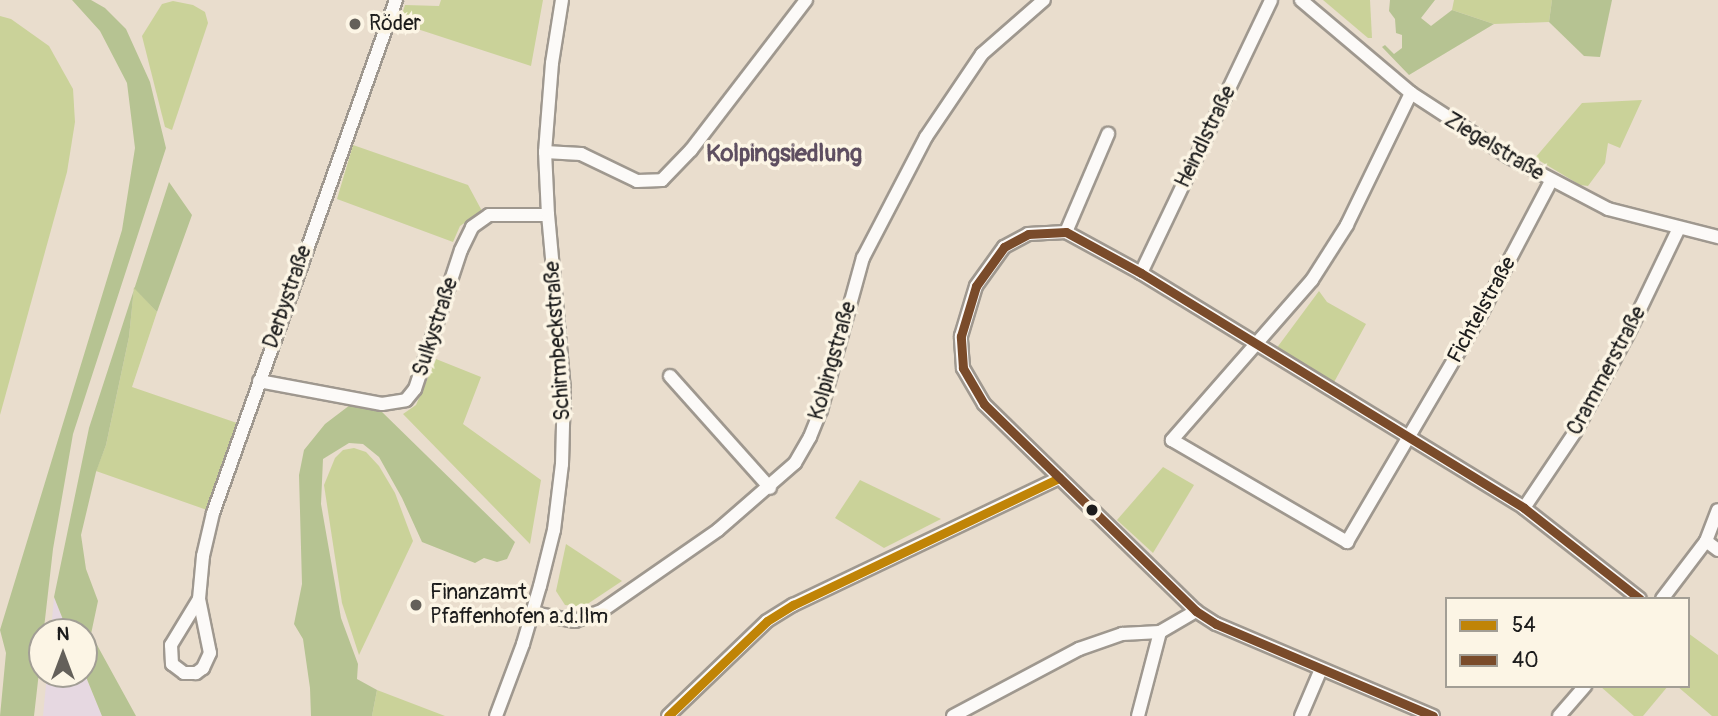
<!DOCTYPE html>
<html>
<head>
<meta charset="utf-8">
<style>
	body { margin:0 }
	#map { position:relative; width:1718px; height:716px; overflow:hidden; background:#e9ddcd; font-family:Pangolin,sans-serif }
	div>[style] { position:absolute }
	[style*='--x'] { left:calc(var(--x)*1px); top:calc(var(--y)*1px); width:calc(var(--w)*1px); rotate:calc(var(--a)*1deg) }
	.built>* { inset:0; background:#e6d8e1 }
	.green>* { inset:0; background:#cad299 }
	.forest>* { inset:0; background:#b6c392 }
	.roads { filter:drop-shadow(2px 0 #9f988f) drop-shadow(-2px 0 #9f988f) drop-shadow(0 2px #9f988f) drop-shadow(0 -2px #9f988f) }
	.street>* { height:12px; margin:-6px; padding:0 6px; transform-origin:6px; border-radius:6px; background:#fcfaf8 }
	.bus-1>* { height:9px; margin:-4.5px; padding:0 4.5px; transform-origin:4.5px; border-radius:4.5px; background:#c08407 }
	.bus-2>* { height:9px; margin:-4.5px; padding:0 4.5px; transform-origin:4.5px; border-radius:4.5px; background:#7a4b2a }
	.dots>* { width:19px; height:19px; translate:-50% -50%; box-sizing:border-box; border:4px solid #fcf5e5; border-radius:50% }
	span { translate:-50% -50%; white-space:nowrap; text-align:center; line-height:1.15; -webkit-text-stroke:7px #fcf5e5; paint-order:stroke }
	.poi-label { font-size:21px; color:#1c1c1c }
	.left { translate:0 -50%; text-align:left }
	.street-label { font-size:21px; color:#1c1c1c }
	.quarter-label { font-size:24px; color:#5e4f61; font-weight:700 }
	.legend { position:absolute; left:1445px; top:597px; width:245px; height:91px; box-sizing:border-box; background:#fcf5e5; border:2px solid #a29e95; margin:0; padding:9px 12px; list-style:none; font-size:21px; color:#1c1c1c }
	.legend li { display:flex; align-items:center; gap:14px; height:35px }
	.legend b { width:35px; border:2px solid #a29e95 }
	.north { position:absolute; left:28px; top:618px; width:70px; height:70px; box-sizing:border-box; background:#fcf5e5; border:2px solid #a29e95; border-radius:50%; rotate:0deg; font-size:19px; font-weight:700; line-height:28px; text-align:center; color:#1c1c1c }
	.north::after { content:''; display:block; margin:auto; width:24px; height:32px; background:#64605a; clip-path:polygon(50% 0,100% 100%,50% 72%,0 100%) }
</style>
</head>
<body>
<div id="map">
	<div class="built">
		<div style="clip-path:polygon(54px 597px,68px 632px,51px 632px)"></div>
		<div style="clip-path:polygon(84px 672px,102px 716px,43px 716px,47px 674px)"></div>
	</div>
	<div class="green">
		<div style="clip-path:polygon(441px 0,543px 0,531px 66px,399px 23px,405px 5px,439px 6px)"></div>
		<div style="clip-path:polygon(1323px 0,1370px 0,1372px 38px,1368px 38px)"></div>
		<div style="clip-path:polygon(1454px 0,1552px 0,1549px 22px,1494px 24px,1452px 10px)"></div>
		<div style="clip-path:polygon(173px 1px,193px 5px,205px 12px,208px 23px,172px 130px,165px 127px,142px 36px,162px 4px)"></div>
		<div style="clip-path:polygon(0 16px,11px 19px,49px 46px,73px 89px,75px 122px,67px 172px,0 415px)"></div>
		<div style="clip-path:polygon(1642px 100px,1620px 148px,1608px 143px,1605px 163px,1588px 186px,1580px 185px,1535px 158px,1582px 103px)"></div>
		<div style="clip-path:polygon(353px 145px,468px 185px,482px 211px,460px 226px,453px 242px,337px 199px)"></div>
		<div style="clip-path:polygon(134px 287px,157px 312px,132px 387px,237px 423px,207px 510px,96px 471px,106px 445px,129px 337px)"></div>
		<div style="clip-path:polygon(1319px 291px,1327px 302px,1366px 324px,1333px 384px,1276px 349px)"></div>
		<div style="clip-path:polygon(436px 359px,481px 377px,463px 424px,541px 480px,530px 544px,403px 414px,416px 405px)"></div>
		<div style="clip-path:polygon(354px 448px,366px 452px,379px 466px,395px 493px,413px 541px,359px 655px,342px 603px,324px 485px,335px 458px,343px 450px)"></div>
		<div style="clip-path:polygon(1163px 467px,1194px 485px,1153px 553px,1117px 520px)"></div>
		<div style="clip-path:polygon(860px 480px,941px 519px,884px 548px,835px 518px)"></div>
		<div style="clip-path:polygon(566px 544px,622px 581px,583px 607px,565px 605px,556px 591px)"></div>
		<div style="clip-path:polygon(1688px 633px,1718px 655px,1718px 716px,1712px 716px,1677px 686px,1688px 686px)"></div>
		<div style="clip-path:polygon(1600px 686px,1668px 686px,1643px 716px,1634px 716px)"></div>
		<div style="clip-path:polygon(377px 690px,445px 716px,372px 716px)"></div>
	</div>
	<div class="forest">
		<div style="clip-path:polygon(72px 0,91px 0,105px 8px,126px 29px,150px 82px,166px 148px,73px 434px,53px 549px,34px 716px,0 716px,6px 653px,0 630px,122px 230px,135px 148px,127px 83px,100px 31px)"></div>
		<div style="clip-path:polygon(1390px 0,1435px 0,1421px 18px,1431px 26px,1452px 10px,1494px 24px,1409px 75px,1382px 47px,1385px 45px,1394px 54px,1402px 48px,1402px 35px,1396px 33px,1395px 19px,1389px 11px)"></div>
		<div style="clip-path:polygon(1552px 0,1612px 0,1600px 57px,1584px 56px,1549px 22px)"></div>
		<div style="clip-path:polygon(169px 182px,192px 215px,157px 312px,134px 288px,129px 337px,106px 445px,96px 472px,81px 535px,86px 569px,98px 601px,91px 634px,136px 716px,102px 716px,84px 672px,84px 632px,68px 632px,54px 597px,89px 428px)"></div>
		<div style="clip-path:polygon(350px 405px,381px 411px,515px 542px,507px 559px,497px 562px,484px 558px,475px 563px,422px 542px,402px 498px,379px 457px,363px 444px,349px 443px,323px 459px,321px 504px,341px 618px,358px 664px,357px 679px,377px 690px,372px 716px,311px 716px,310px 688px,303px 639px,294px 624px,302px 584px,299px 475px,304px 450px,325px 424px)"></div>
	</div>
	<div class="roads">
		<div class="street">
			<div style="--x:1301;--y:0;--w:144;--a:40.2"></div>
			<div style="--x:1411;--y:93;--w:117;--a:33.1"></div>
			<div style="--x:1509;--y:157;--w:112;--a:27.7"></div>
			<div style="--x:1608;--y:209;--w:114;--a:14.3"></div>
			<div style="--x:1411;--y:93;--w:147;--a:115.9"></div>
			<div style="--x:1347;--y:225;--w:65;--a:122.5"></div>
			<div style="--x:1312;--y:280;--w:213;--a:131.2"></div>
			<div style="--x:1172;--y:440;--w:203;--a:30.2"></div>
			<div style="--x:1347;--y:542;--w:267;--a:-59.6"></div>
			<div style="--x:1482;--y:312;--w:148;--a:-62.2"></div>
			<div style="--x:545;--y:152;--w:36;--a:3"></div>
			<div style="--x:581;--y:154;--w:62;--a:25.7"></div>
			<div style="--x:637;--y:181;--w:25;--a:-2"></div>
			<div style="--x:662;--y:180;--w:42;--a:-46"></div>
			<div style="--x:691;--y:150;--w:189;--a:-52.5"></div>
			<div style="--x:1066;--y:232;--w:107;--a:-66.8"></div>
			<div style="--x:1141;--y:273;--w:302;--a:-64.5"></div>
			<div style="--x:670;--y:376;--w:150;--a:48.2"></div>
			<div style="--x:259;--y:381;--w:125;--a:10.6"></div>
			<div style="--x:382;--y:404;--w:24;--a:-9"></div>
			<div style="--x:406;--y:400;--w:14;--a:-51"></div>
			<div style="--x:415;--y:389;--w:146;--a:-71.7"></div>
			<div style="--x:461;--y:250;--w:25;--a:-64"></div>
			<div style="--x:472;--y:227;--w:21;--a:-35"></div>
			<div style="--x:489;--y:215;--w:59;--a:0"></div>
			<div style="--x:1524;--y:508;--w:92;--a:-56.1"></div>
			<div style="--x:1575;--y:432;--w:114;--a:-61.6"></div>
			<div style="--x:1629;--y:332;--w:115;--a:-64.3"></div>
			<div style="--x:1706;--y:541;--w:15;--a:37"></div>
			<div style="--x:199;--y:599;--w:55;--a:78.5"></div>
			<div style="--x:210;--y:653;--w:17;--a:115"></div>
			<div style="--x:203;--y:668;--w:9;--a:144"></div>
			<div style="--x:196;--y:673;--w:12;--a:180"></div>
			<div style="--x:184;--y:673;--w:15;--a:-143"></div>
			<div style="--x:172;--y:664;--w:19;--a:-93"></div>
			<div style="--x:171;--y:645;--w:54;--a:-58.7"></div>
			<div style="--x:199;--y:599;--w:43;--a:-84.7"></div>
			<div style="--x:203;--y:556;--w:44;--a:-76.9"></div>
			<div style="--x:213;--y:513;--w:545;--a:-70.37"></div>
			<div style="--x:1662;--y:599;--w:73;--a:-52.8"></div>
			<div style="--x:1706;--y:541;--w:33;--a:-69"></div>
			<div style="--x:533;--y:613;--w:43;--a:10.8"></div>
			<div style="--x:575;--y:621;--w:30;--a:-21"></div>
			<div style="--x:603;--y:610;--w:140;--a:-34.8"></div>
			<div style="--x:718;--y:530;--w:102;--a:-41"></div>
			<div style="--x:795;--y:463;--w:30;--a:-60"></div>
			<div style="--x:810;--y:437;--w:29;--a:-68"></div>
			<div style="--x:821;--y:410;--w:158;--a:-74.6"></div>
			<div style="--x:863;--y:258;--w:136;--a:-62.5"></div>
			<div style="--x:926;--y:137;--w:100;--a:-56"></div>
			<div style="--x:982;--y:54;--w:82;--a:-41.1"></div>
			<div style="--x:496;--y:716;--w:77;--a:-69.4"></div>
			<div style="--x:523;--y:644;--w:60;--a:-73.7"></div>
			<div style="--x:540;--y:586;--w:58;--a:-76"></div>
			<div style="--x:554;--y:530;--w:66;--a:-83.1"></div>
			<div style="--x:562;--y:464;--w:74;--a:-88.5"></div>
			<div style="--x:564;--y:390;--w:176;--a:-95.2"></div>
			<div style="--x:548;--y:215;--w:63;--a:-92.7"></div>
			<div style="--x:545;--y:152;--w:89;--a:-85.5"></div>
			<div style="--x:552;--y:63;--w:64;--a:-81"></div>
			<div style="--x:668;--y:716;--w:137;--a:-43.8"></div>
			<div style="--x:767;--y:621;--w:31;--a:-32"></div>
			<div style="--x:793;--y:605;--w:295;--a:-25.5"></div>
			<div style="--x:953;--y:716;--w:143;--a:-28"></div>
			<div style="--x:1079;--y:649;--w:46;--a:-19.2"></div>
			<div style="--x:1122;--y:634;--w:38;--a:-3"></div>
			<div style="--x:1160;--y:632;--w:42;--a:-30.3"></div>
			<div style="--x:1138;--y:716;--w:87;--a:-75.3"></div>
			<div style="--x:1301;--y:716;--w:51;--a:-66.9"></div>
			<div style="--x:1433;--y:716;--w:236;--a:-157"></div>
			<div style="--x:1216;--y:624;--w:24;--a:-147"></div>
			<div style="--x:1196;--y:611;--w:296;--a:-135.7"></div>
			<div style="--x:984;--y:404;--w:42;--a:-120.3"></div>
			<div style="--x:963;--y:368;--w:32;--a:-94"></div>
			<div style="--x:961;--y:336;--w:52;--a:-73.3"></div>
			<div style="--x:976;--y:286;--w:48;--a:-54.3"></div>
			<div style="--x:1004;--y:247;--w:27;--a:-28"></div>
			<div style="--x:1028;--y:234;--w:38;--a:-3"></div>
			<div style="--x:1066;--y:232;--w:85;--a:28.7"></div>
			<div style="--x:1141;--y:273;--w:449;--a:31.5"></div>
			<div style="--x:1524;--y:508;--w:147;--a:38.1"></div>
			<div style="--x:1559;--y:716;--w:40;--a:-49"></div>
		</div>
	</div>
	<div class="bus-1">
		<div style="--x:668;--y:716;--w:137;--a:-43.8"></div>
		<div style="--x:767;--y:621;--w:31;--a:-32"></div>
		<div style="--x:793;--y:605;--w:295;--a:-25.5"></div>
	</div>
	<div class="bus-2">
		<div style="--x:1433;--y:716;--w:236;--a:-157"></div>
		<div style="--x:1216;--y:624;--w:24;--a:-147"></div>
		<div style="--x:1196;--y:611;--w:296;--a:-135.7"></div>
		<div style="--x:984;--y:404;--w:42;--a:-120.3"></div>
		<div style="--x:963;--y:368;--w:32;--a:-94"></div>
		<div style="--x:961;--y:336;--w:52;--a:-73.3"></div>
		<div style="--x:976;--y:286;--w:48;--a:-54.3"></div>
		<div style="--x:1004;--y:247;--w:27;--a:-28"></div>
		<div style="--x:1028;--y:234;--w:38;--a:-3"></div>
		<div style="--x:1066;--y:232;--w:85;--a:28.7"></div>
		<div style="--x:1141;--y:273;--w:449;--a:31.5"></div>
		<div style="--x:1524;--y:508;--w:147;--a:38.1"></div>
	</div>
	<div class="dots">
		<div style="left:355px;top:24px;background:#64605a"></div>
		<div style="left:1092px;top:510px;background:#1c1c1c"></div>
		<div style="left:416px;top:605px;background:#64605a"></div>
	</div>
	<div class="poi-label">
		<span class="left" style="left:369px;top:24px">Röder</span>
		<span class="left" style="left:430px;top:605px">Finanzamt<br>Pfaffenhofen a.d.Ilm</span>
	</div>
	<div class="street-label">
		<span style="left:1206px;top:137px;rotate:-64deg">Heindlstraße</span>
		<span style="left:1494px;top:147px;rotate:31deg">Ziegelstraße</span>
		<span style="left:288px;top:297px;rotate:-71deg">Derbystraße</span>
		<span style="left:1482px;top:310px;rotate:-61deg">Fichtelstraße</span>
		<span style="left:436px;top:327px;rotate:-72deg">Sulkystraße</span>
		<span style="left:558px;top:341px;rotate:-94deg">Schirmbeckstraße</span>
		<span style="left:833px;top:361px;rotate:-74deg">Kolpingstraße</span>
		<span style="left:1607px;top:371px;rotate:-62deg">Crammerstraße</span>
	</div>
	<div class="quarter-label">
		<span style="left:784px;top:154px">Kolpingsiedlung</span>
	</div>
	<ul class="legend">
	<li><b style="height:9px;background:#c08407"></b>54</li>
	<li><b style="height:9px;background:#7a4b2a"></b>40</li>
	</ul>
	<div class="north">N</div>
</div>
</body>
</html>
